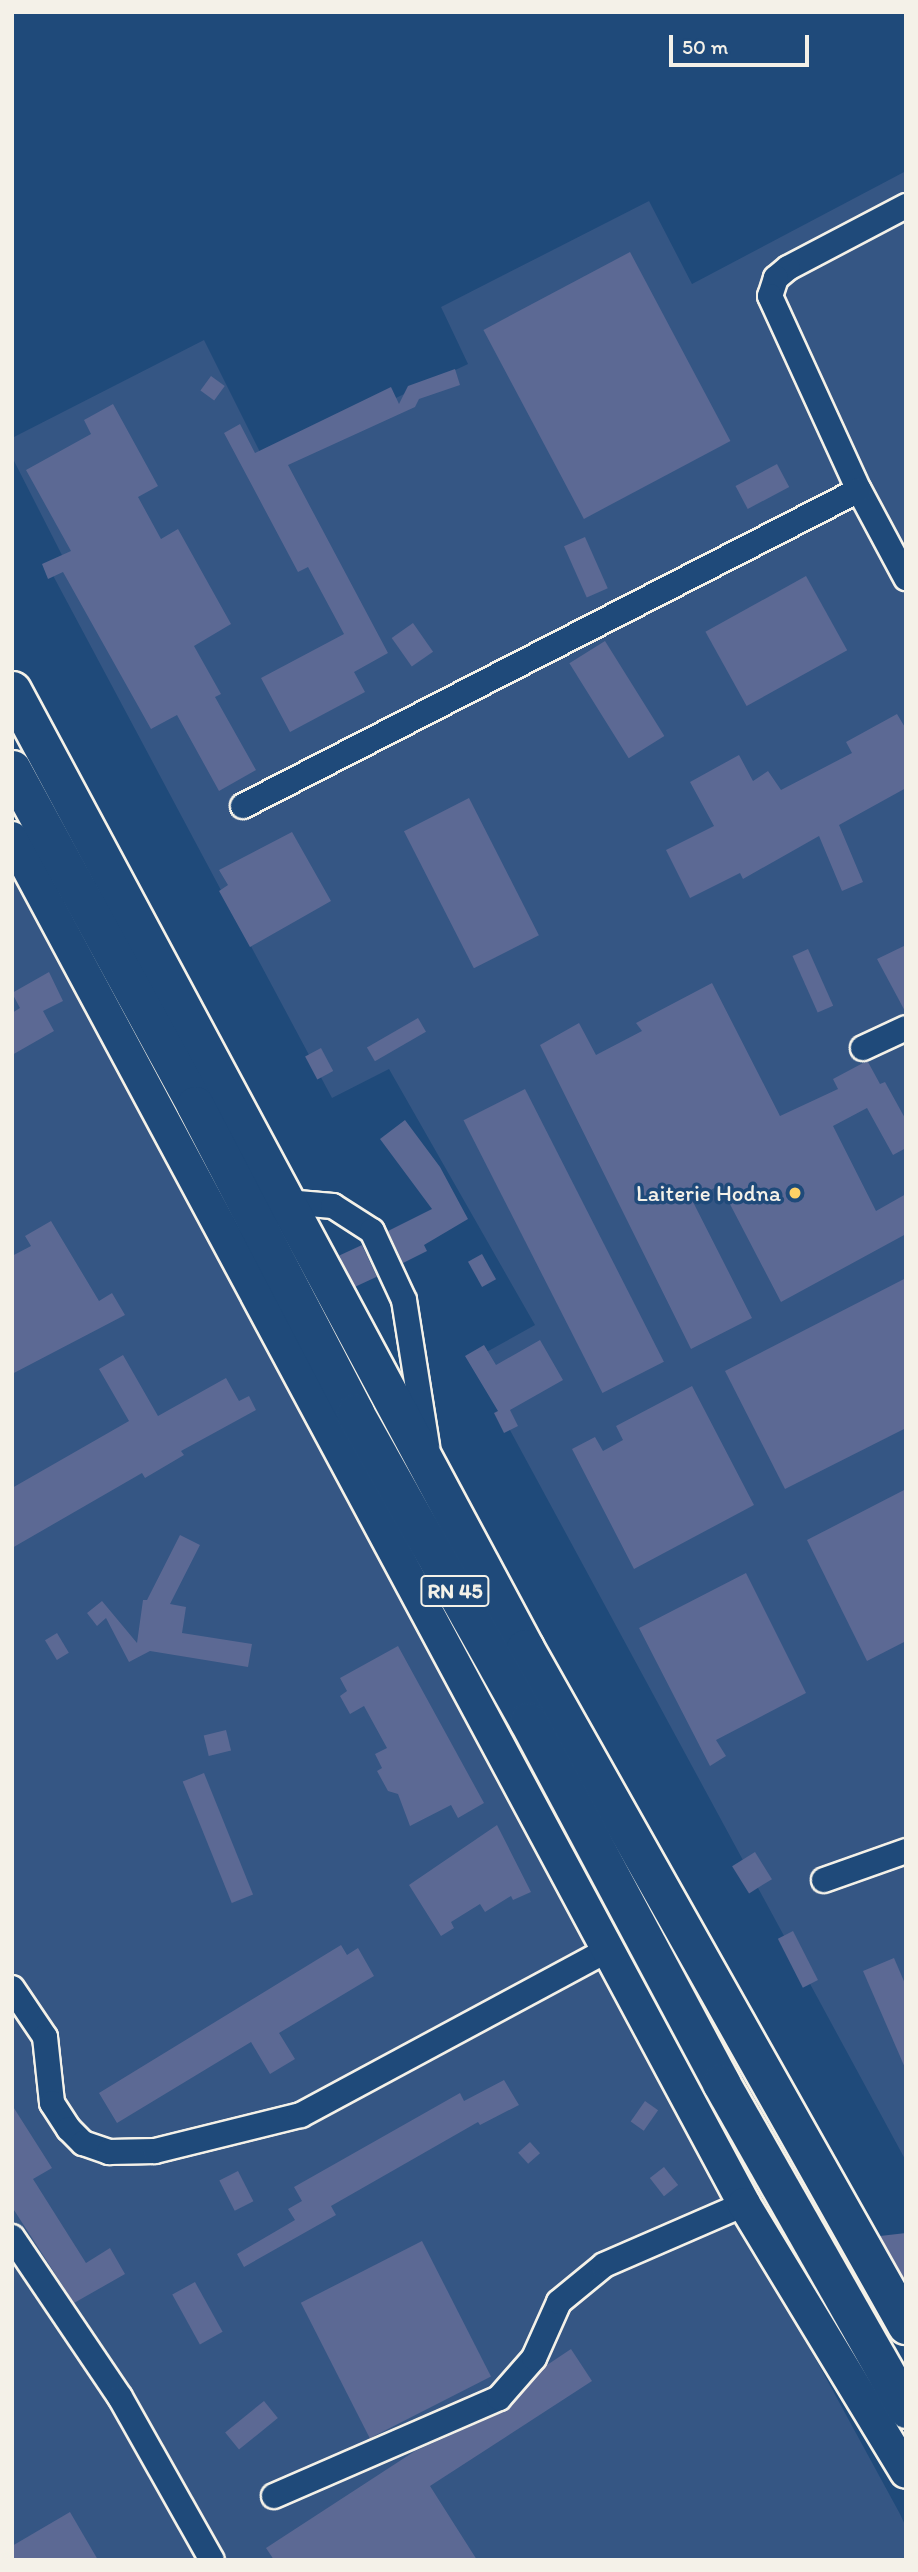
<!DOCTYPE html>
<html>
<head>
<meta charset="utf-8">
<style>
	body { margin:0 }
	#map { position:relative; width:918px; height:2572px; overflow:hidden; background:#1f4a7a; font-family:Itim,sans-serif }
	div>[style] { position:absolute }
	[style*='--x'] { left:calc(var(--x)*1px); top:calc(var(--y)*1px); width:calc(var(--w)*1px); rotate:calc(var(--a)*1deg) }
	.built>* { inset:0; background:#355684 }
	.building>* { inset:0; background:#5c6994; transform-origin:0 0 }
	.roads { filter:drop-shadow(2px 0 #f4f1e8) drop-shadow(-2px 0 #f4f1e8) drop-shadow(0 2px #f4f1e8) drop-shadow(0 -2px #f4f1e8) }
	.minor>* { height:24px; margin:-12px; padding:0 12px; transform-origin:12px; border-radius:12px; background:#1f4a7a }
	.major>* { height:32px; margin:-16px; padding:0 16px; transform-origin:16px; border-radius:16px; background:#1f4a7a }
	.highway>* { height:37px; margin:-18.5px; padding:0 18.5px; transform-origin:18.5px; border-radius:18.5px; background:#1f4a7a }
	.dots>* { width:19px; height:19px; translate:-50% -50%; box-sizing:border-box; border:4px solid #1f4a7a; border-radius:50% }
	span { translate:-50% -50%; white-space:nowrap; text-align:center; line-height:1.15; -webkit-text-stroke:7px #1f4a7a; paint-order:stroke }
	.shield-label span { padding:2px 5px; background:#1f4a7a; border:2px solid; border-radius:5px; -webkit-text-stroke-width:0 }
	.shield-label { font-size:21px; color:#f4f1e8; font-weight:700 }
	.poi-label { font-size:23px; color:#f4f1e8 }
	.right { translate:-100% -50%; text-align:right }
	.frame { position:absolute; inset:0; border:14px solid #f4f1e8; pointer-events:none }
	.scale { position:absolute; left:669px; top:35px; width:140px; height:32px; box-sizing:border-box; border:4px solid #f4f1e8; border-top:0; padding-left:9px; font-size:21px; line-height:24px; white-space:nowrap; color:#f4f1e8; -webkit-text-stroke:5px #1f4a7a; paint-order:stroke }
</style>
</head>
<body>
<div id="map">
	<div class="built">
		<div style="clip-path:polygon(906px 171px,906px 2161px,472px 1360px,535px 1325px,389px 1069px,332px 1098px,49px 568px,65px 561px,12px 457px,12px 438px,204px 340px,264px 460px,468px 364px,441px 307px,649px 201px,692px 284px)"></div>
		<div style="clip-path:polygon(12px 858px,525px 1825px,900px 2514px,906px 2527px,906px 2560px,12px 2560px)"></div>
	</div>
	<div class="building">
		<div style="left:630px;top:252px;width:214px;height:166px;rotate:62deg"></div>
		<div style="clip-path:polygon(455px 369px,460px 385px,419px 399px,415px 407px,288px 465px,388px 653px,354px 672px,365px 692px,290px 732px,261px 678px,344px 634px,308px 567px,298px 572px,224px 433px,240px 424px,255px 453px,391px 387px,399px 404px,408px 386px)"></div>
		<div style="left:211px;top:376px;width:17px;height:18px;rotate:36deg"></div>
		<div style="clip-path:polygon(113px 404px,158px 486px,138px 497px,161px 539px,178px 529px,231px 624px,194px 646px,221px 694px,215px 697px,256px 770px,219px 791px,177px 715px,151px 729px,63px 572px,48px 579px,42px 564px,71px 551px,26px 470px,91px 434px,84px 420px)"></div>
		<div style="left:777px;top:464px;width:26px;height:47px;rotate:62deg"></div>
		<div style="left:585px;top:537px;width:56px;height:23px;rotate:66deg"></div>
		<div style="left:806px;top:576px;width:85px;height:115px;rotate:61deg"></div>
		<div style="left:413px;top:623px;width:35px;height:26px;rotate:55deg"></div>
		<div style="left:605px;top:641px;width:112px;height:42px;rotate:58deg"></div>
		<div style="clip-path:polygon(897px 714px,906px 729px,906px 788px,839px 825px,863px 882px,842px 891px,819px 836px,743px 879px,740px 873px,690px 898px,666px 850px,714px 826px,690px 782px,739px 755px,753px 781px,768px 771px,781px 790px,852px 753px,846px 742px)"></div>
		<div style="left:469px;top:798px;width:154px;height:73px;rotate:63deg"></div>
		<div style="clip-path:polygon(292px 832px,331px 901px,250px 947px,219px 891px,228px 885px,219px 870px)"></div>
		<div style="clip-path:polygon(906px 945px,906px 1013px,877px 959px)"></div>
		<div style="left:808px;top:949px;width:62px;height:17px;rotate:66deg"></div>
		<div style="clip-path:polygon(49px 972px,63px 1001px,43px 1011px,54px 1031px,12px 1055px,12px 1013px,20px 1008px,12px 993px)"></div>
		<div style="clip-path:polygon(712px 983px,780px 1116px,838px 1089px,833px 1079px,863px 1063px,868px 1062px,880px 1084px,885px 1082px,906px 1120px,906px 1148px,893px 1155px,867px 1108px,833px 1126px,876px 1211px,906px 1194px,906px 1234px,781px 1302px,720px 1185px,692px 1200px,752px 1318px,691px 1349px,540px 1045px,579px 1023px,596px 1055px,642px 1031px,636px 1023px)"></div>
		<div style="left:418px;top:1018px;width:16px;height:59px;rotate:60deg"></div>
		<div style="left:321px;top:1048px;width:26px;height:18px;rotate:62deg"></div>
		<div style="left:525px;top:1089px;width:306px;height:69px;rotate:63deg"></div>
		<div style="clip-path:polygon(405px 1120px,440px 1167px,468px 1219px,424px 1245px,427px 1251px,403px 1263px,388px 1231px,432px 1209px,380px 1139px)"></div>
		<div style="clip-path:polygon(51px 1221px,99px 1301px,112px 1293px,125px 1315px,12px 1374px,12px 1256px,31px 1246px,25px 1236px)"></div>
		<div style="left:362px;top:1245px;width:35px;height:25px;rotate:65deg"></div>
		<div style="left:482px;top:1254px;width:29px;height:16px;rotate:61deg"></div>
		<div style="clip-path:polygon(906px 1278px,906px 1428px,785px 1489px,725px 1371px)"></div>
		<div style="clip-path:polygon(540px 1340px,563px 1380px,510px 1410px,518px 1426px,504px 1433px,494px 1413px,498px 1411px,465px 1356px,484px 1345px,496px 1365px)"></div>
		<div style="clip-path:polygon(123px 1355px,158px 1416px,226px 1378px,239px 1401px,249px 1396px,256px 1410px,181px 1451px,184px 1455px,145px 1478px,142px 1473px,12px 1548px,12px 1488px,129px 1421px,99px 1369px)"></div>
		<div style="clip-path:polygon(692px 1386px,754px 1505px,634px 1569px,572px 1449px,595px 1437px,603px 1451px,623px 1440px,616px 1426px)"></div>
		<div style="clip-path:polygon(906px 1489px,906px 1641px,867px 1661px,807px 1540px)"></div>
		<div style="clip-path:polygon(180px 1535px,200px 1545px,170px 1604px,186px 1607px,182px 1633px,252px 1644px,248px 1667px,150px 1651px,129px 1662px,106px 1618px,97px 1626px,87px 1613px,102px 1601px,137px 1643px,143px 1600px,147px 1600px)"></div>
		<div style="clip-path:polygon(746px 1573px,806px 1693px,716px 1740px,726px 1756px,710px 1766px,639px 1628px)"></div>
		<div style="left:57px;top:1633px;width:23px;height:14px;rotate:59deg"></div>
		<div style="clip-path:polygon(398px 1646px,484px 1803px,458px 1818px,451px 1805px,410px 1826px,398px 1794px,388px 1791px,377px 1771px,382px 1768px,375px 1754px,387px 1748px,364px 1706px,350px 1714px,340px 1696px,347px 1691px,340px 1678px)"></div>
		<div style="left:226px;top:1730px;width:21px;height:23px;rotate:76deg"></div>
		<div style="left:204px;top:1773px;width:131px;height:23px;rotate:68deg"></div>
		<div style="clip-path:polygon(497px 1825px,531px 1892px,513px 1900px,511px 1896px,485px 1912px,480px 1904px,451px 1922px,454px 1928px,441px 1936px,409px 1885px)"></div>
		<div style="left:755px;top:1852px;width:32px;height:27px;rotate:58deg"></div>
		<div style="left:793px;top:1931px;width:55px;height:17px;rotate:63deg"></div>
		<div style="clip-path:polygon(341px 1945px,347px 1955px,358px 1948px,374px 1976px,279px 2033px,295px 2059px,270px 2074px,251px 2042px,117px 2123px,99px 2093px)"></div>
		<div style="clip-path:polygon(894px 1958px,906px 1986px,906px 2070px,863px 1971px)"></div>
		<div style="clip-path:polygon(504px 2080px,519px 2105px,480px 2125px,478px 2122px,331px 2206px,336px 2215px,244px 2267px,237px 2254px,295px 2220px,288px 2209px,302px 2201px,294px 2187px,460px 2093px,464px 2101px)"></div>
		<div style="left:645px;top:2101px;width:16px;height:25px;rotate:35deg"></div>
		<div style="clip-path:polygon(12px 2105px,52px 2168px,33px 2179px,86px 2263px,110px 2248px,125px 2274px,74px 2303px,12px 2207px)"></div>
		<div style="left:530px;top:2142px;width:15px;height:16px;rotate:48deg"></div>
		<div style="left:664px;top:2167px;width:23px;height:18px;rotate:52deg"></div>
		<div style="left:238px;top:2171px;width:34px;height:21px;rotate:63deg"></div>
		<div style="clip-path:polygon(906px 2233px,906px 2282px,880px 2236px)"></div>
		<div style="left:422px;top:2241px;width:152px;height:136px;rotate:63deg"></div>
		<div style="left:195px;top:2282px;width:57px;height:26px;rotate:61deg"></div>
		<div style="clip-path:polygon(571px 2349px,592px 2381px,430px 2486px,477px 2560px,274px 2560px,266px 2548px,415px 2451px,505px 2411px,547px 2365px)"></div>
		<div style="left:264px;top:2401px;width:22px;height:50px;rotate:51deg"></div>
		<div style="clip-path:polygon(70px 2512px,98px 2560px,12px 2560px,12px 2546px)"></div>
	</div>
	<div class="roads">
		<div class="minor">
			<div style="--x:906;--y:206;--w:133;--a:152.3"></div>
			<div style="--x:788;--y:268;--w:16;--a:140"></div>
			<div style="--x:776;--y:278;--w:19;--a:108"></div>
			<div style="--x:770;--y:296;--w:213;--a:65.4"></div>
			<div style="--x:859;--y:490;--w:100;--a:61.9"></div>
			<div style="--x:243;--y:806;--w:692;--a:-27.16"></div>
			<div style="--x:863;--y:1048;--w:47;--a:-24.9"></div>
			<div style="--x:278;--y:1206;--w:9;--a:-27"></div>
			<div style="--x:286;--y:1202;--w:47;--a:4.9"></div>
			<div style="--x:333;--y:1206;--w:46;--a:32.7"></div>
			<div style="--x:372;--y:1231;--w:76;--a:65.1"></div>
			<div style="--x:404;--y:1300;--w:148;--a:81"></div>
			<div style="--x:824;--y:1880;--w:87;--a:-19.5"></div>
			<div style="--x:12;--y:1988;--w:59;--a:56"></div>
			<div style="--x:45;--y:2037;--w:66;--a:83.9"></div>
			<div style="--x:52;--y:2103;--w:31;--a:57"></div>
			<div style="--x:69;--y:2129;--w:20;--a:45"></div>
			<div style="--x:83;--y:2143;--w:28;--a:19"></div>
			<div style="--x:109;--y:2152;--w:46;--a:-1.2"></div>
			<div style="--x:155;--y:2151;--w:150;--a:-13.9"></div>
			<div style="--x:301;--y:2115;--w:350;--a:-28.3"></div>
			<div style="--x:12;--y:2237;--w:193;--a:56"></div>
			<div style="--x:120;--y:2397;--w:187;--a:60.6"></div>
			<div style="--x:274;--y:2496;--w:245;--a:-23.5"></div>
			<div style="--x:499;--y:2398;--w:53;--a:-48.8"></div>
			<div style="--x:534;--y:2358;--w:61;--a:-65.9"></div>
			<div style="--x:559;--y:2302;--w:58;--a:-39.4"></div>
			<div style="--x:604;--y:2265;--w:153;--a:-23.5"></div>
		</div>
		<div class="major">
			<div style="--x:12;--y:838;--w:1550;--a:61.81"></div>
			<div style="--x:744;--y:2204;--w:313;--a:58.8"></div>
		</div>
		<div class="highway">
			<div style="--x:12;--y:690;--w:1087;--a:61.83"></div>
			<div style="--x:525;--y:1648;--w:777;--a:60.63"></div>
			<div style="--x:12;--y:769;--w:383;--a:61.4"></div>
			<div style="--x:195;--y:1105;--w:347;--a:62.5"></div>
			<div style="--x:355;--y:1413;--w:353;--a:60.7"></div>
			<div style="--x:528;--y:1721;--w:410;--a:61.9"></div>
			<div style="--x:721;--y:2083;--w:375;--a:60.4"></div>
		</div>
	</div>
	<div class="dots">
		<div style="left:795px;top:1193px;background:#ffd166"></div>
	</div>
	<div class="shield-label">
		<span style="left:455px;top:1591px">RN 45</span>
	</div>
	<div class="poi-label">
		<span class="right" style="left:781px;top:1193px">Laiterie Hodna</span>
	</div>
	<div class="frame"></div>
	<div class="scale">50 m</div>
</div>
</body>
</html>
